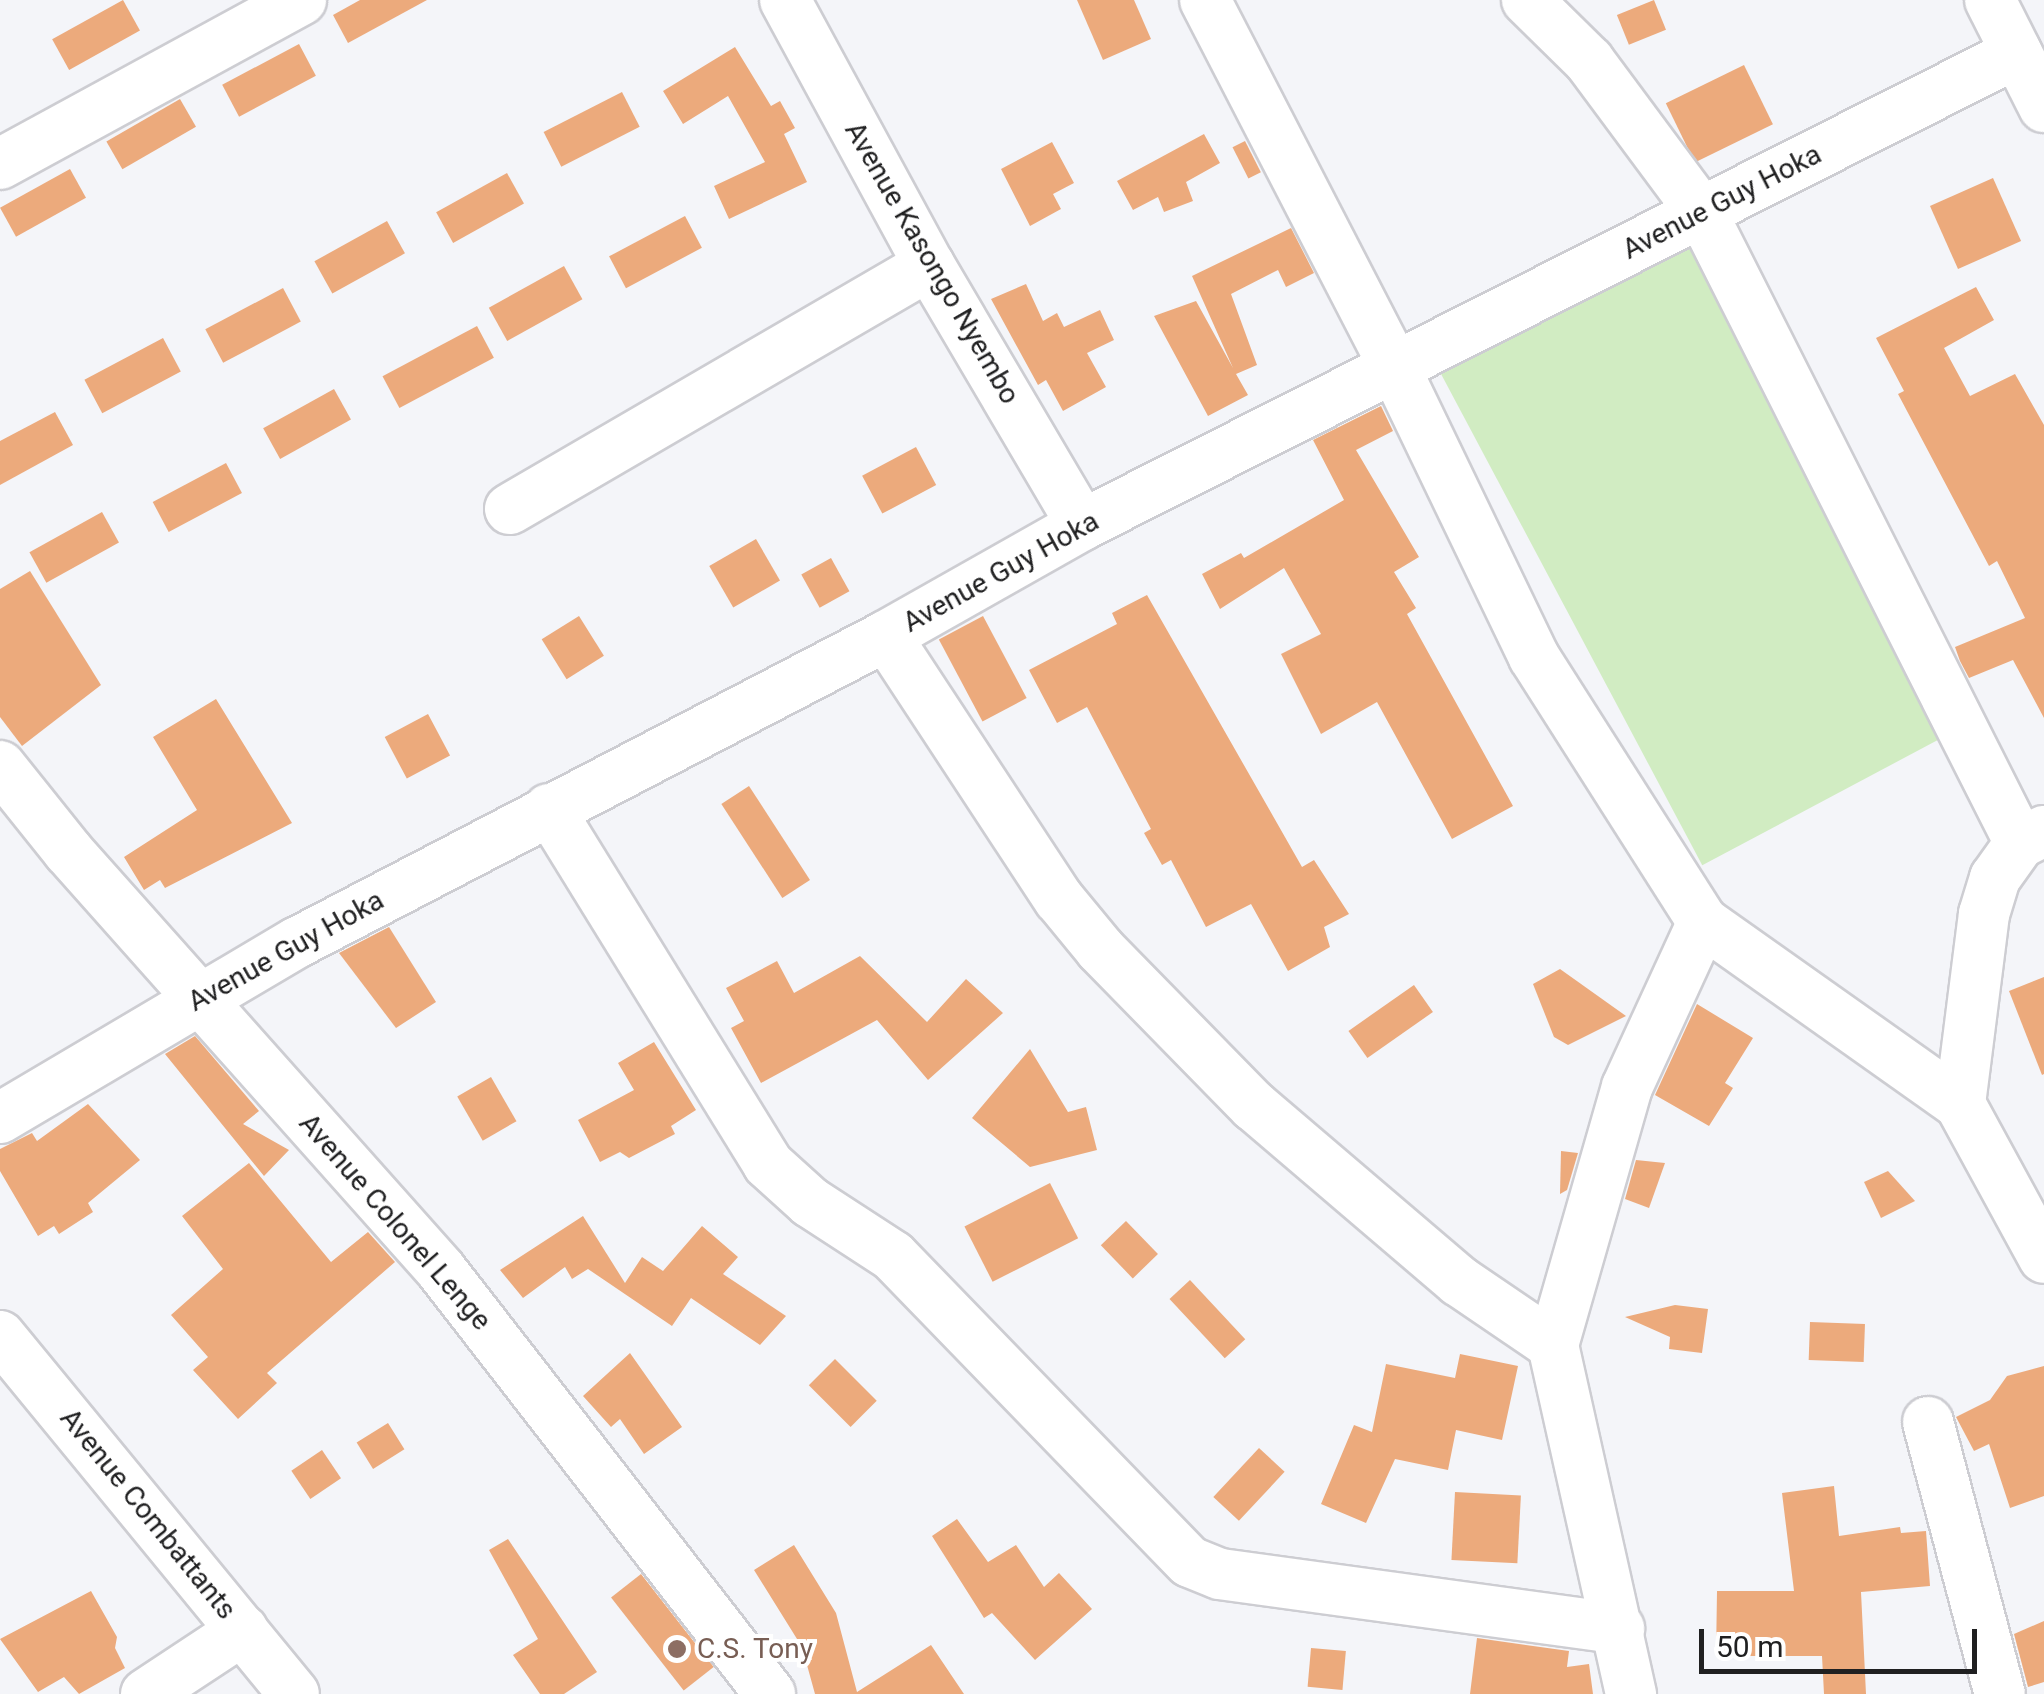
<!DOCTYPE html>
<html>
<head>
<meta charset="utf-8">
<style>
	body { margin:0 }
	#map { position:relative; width:2044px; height:1694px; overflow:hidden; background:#f4f5f9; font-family:Roboto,sans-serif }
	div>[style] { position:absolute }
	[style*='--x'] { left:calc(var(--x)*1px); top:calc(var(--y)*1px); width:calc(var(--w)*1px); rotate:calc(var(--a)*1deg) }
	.green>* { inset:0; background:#d1ecc2; transform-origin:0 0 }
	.building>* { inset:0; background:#ecaa7c; transform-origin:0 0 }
	.roads { filter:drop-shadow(2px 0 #cdcdd2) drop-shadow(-2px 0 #cdcdd2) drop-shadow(0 2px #cdcdd2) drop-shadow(0 -2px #cdcdd2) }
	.minor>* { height:50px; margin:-25px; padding:0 25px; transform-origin:25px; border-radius:25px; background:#fff }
	.dots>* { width:28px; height:28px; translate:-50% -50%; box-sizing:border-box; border:5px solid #fff; border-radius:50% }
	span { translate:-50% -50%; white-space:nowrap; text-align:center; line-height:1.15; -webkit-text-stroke:8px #fff; paint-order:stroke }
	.street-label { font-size:28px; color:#202021 }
	.education-label { font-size:28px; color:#785e54 }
	.left { translate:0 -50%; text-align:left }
	.scale { position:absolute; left:1699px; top:1629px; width:278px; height:45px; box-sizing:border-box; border:5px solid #202021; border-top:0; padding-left:12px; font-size:30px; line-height:35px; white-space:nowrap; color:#202021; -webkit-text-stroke:8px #fff; paint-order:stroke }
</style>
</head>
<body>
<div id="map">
	<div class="green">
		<div style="left:1689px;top:229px;width:568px;height:287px;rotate:62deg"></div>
	</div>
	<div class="building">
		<div style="left:123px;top:0;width:35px;height:81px;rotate:61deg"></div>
		<div style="clip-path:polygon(360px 0,427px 0,348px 43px,333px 15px)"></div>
		<div style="clip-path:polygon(1077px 0,1134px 0,1151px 39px,1103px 60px)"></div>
		<div style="left:1654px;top:0;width:32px;height:40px;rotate:68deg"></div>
		<div style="left:299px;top:44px;width:36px;height:87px;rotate:62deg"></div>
		<div style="clip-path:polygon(735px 47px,771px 106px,780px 101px,795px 128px,784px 134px,807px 182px,729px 219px,714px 186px,765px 162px,728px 96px,683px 124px,663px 91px)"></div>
		<div style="left:1744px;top:65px;width:66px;height:87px;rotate:64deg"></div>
		<div style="left:622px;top:92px;width:39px;height:88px;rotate:63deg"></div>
		<div style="left:180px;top:99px;width:32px;height:85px;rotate:60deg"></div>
		<div style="clip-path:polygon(1204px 134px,1220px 163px,1186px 182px,1193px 201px,1164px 212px,1158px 197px,1133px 210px,1117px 181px)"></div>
		<div style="left:1245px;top:141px;width:35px;height:14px;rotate:63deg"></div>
		<div style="clip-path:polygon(1052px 142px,1074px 183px,1053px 194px,1061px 209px,1030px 226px,1001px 169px)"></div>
		<div style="left:70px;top:169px;width:33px;height:80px;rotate:61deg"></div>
		<div style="left:507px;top:173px;width:35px;height:81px;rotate:61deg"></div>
		<div style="left:1993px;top:178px;width:69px;height:69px;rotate:66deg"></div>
		<div style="left:685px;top:216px;width:36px;height:86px;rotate:62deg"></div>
		<div style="left:387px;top:221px;width:37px;height:83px;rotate:61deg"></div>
		<div style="clip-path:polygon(1291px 228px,1314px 273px,1286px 287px,1278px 270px,1231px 294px,1257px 365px,1236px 374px,1248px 395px,1208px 416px,1154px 316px,1196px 301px,1233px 368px,1192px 276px)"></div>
		<div style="left:564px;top:266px;width:38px;height:86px;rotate:61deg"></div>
		<div style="clip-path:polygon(1026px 284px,1043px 321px,1057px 313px,1064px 327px,1100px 310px,1114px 340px,1087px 353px,1106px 387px,1063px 411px,1046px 380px,1038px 385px,991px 299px)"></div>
		<div style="clip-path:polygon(1976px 287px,1994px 320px,1944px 348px,1970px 396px,2015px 374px,2044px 425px,2044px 718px,2013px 660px,1969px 678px,1960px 661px,1955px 647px,2025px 618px,1997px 561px,1989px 566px,1898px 394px,1904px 391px,1876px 338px)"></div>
		<div style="left:283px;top:288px;width:38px;height:88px;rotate:62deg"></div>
		<div style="left:477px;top:326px;width:36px;height:107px;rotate:62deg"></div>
		<div style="left:163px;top:338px;width:38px;height:89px;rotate:62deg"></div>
		<div style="left:334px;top:389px;width:35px;height:81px;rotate:61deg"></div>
		<div style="clip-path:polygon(1381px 406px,1393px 431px,1356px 450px,1419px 557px,1394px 572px,1416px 608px,1407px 614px,1513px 806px,1452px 839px,1377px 702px,1321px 734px,1281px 654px,1321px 634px,1284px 568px,1220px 609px,1202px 574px,1241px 553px,1244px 558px,1344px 500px,1313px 440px)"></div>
		<div style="clip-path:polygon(55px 412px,73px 445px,0 485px,0 441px)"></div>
		<div style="left:916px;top:447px;width:43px;height:61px;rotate:62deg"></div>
		<div style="left:226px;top:463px;width:34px;height:83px;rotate:62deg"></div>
		<div style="left:102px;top:512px;width:35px;height:83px;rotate:61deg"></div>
		<div style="left:756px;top:539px;width:48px;height:54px;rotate:60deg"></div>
		<div style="left:831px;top:558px;width:38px;height:34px;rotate:61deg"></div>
		<div style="clip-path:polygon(30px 571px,101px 685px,22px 746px,0 717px,0 589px)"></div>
		<div style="clip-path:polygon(1147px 595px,1302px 867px,1314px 860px,1349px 914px,1324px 927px,1330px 947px,1288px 971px,1251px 904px,1206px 927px,1171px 860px,1162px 865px,1144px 833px,1151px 829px,1087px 707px,1057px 723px,1029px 670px,1117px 624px,1112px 613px)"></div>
		<div style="left:579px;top:616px;width:47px;height:44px;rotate:58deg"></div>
		<div style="left:983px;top:616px;width:93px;height:50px;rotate:62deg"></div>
		<div style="clip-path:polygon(216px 699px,292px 823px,165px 888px,160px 880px,144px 890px,124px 857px,197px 810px,153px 737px)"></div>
		<div style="left:428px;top:714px;width:47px;height:49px;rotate:62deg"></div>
		<div style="left:749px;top:786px;width:112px;height:33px;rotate:57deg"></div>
		<div style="clip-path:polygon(389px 927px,436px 1002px,396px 1028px,339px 953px)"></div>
		<div style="clip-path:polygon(860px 956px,927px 1022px,966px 979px,1003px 1013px,928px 1080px,877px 1020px,761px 1083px,731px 1028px,744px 1021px,726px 988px,777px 961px,794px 993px)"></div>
		<div style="clip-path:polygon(1560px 969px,1626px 1016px,1568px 1045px,1554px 1037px,1533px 984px)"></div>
		<div style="clip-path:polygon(2044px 977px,2044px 1074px,2042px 1075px,2009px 991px)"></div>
		<div style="left:1414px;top:985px;width:33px;height:80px;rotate:55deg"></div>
		<div style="clip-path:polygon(1697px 1004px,1753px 1038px,1725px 1083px,1733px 1088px,1709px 1126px,1655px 1095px)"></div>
		<div style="clip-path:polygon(195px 1036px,259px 1111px,243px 1124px,289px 1150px,264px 1176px,165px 1054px)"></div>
		<div style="clip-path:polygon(654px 1042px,696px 1110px,671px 1126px,675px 1134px,629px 1158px,620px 1152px,600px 1162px,578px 1120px,634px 1090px,618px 1063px)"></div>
		<div style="clip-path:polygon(1030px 1049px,1068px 1112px,1086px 1107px,1097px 1150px,1030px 1167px,972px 1118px)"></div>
		<div style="left:491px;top:1077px;width:51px;height:39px;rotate:60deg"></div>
		<div style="clip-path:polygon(88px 1104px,140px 1160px,88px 1203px,93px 1212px,59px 1234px,54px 1226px,38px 1236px,0 1171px,0 1149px,32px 1133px,37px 1141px)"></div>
		<div style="clip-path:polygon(1561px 1151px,1578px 1153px,1567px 1190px,1560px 1194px)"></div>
		<div style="clip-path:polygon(1636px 1160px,1665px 1163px,1649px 1208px,1625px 1199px)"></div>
		<div style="clip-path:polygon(249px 1163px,331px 1262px,368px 1232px,395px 1262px,267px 1373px,277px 1383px,238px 1419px,193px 1370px,208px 1357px,171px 1315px,223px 1269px,182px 1216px)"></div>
		<div style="clip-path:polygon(1888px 1171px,1915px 1201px,1881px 1218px,1864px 1182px)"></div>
		<div style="left:1050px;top:1183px;width:62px;height:96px;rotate:63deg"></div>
		<div style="clip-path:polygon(583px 1216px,625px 1283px,642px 1257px,663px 1271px,702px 1226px,738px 1257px,723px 1274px,786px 1316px,760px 1345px,691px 1298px,672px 1326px,588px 1269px,572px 1279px,565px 1267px,523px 1298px,500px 1270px)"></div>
		<div style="left:1126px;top:1221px;width:46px;height:35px;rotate:46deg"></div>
		<div style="left:1190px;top:1280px;width:81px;height:28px;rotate:47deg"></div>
		<div style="clip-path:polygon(1675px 1305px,1708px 1309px,1702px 1353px,1669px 1349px,1670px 1337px,1625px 1317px)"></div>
		<div style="left:1810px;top:1322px;width:55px;height:38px;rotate:2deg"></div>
		<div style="clip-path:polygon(630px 1353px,682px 1427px,644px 1454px,620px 1419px,611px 1427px,583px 1396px)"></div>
		<div style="clip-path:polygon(1460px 1354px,1518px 1366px,1502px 1440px,1456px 1430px,1448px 1470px,1395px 1459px,1366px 1523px,1321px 1504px,1354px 1425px,1372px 1432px,1386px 1364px,1455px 1378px)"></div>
		<div style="left:835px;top:1359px;width:59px;height:37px;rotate:45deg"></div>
		<div style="clip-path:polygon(2044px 1366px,2044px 1496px,2010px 1508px,1989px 1444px,1974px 1451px,1956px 1417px,1990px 1400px,2007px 1376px)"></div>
		<div style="left:388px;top:1423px;width:31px;height:37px;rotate:58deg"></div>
		<div style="left:1259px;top:1448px;width:35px;height:67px;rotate:43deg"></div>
		<div style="left:322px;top:1450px;width:34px;height:37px;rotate:56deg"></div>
		<div style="clip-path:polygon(1834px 1486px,1839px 1536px,1900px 1527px,1901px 1533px,1926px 1531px,1930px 1586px,1861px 1592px,1866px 1694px,1824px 1694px,1822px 1656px,1716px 1656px,1717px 1591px,1794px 1591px,1782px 1493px)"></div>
		<div style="left:1455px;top:1492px;width:66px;height:68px;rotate:3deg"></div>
		<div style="clip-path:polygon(957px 1519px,988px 1562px,1016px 1545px,1044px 1587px,1059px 1573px,1092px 1609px,1035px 1660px,992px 1613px,984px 1618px,932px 1536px)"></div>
		<div style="clip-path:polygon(508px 1539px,597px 1672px,564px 1694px,540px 1694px,513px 1655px,538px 1639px,489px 1550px)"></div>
		<div style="clip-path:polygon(794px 1545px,836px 1613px,857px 1692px,931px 1645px,964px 1694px,815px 1694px,802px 1647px,754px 1570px)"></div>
		<div style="left:641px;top:1574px;width:118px;height:38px;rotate:52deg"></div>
		<div style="clip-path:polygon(91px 1591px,117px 1637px,115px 1648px,125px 1668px,79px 1694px,64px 1677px,38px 1692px,0 1639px)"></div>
		<div style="clip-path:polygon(2044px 1621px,2044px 1682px,2028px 1687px,2014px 1634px)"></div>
		<div style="clip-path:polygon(1477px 1638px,1569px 1651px,1567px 1667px,1589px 1664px,1593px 1694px,1470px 1694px)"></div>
		<div style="left:1311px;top:1648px;width:35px;height:39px;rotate:5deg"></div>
	</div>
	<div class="roads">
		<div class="minor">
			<div style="--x:785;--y:0;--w:302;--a:61.5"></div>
			<div style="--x:929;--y:265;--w:302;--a:59.5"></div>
			<div style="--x:1205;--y:0;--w:412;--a:62.7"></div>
			<div style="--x:1394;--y:366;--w:323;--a:64.3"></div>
			<div style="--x:1534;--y:657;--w:314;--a:57.5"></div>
			<div style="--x:1703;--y:922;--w:315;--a:35.3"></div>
			<div style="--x:1527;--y:0;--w:87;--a:44.5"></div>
			<div style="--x:1589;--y:61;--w:189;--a:53.4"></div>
			<div style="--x:1702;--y:213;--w:706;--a:63.22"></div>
			<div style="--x:1990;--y:0;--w:120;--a:63.2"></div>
			<div style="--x:0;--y:164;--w:343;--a:-28.6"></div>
			<div style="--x:510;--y:509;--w:485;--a:-30.2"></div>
			<div style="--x:886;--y:636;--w:315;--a:56.7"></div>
			<div style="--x:1059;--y:899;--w:65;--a:50.6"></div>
			<div style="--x:1100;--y:949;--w:220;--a:45.6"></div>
			<div style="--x:1254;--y:1106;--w:270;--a:40.5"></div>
			<div style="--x:1459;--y:1281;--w:114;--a:34.2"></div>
			<div style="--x:1553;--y:1345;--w:358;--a:77.4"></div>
			<div style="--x:0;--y:766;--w:109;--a:51.3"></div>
			<div style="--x:68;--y:851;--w:561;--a:48.32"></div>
			<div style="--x:441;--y:1270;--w:537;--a:52.19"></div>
			<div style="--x:549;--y:809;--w:417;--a:58.3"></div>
			<div style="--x:768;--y:1164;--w:57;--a:42.1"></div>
			<div style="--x:810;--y:1202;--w:99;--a:33"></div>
			<div style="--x:893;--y:1256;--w:426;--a:45.9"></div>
			<div style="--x:1190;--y:1562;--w:32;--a:22"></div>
			<div style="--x:1220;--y:1574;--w:403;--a:7.8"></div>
			<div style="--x:2044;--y:831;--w:27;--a:153"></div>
			<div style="--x:2020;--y:843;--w:43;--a:125.5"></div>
			<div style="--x:1995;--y:878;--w:38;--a:107"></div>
			<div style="--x:1984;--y:914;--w:192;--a:97.2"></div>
			<div style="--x:1960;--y:1104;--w:175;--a:61.4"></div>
			<div style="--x:0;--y:1118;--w:346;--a:-30.6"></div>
			<div style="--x:298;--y:942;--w:663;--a:-27.49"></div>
			<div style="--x:886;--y:636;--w:225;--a:-29.5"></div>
			<div style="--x:1082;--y:525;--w:1047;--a:-26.79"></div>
			<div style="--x:0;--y:1336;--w:463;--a:50.6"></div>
			<div style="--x:1553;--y:1345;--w:268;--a:-74"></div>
			<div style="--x:1627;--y:1087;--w:182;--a:-65.3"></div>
			<div style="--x:1928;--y:1422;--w:281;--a:75.2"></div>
			<div style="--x:146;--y:1694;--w:116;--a:-33.4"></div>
		</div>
	</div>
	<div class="dots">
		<div style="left:677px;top:1649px;background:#8d6e63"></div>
	</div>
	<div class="street-label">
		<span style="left:1722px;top:202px;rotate:-27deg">Avenue Guy Hoka</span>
		<span style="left:932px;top:263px;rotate:60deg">Avenue Kasongo Nyembo</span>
		<span style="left:1001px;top:572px;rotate:-29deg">Avenue Guy Hoka</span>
		<span style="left:286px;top:951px;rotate:-29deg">Avenue Guy Hoka</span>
		<span style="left:395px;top:1222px;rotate:49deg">Avenue Colonel Lenge</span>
		<span style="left:148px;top:1514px;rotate:51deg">Avenue Combattants</span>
	</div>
	<div class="education-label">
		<span class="left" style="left:697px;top:1649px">C.S. Tony</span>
	</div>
	<div class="scale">50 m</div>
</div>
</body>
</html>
